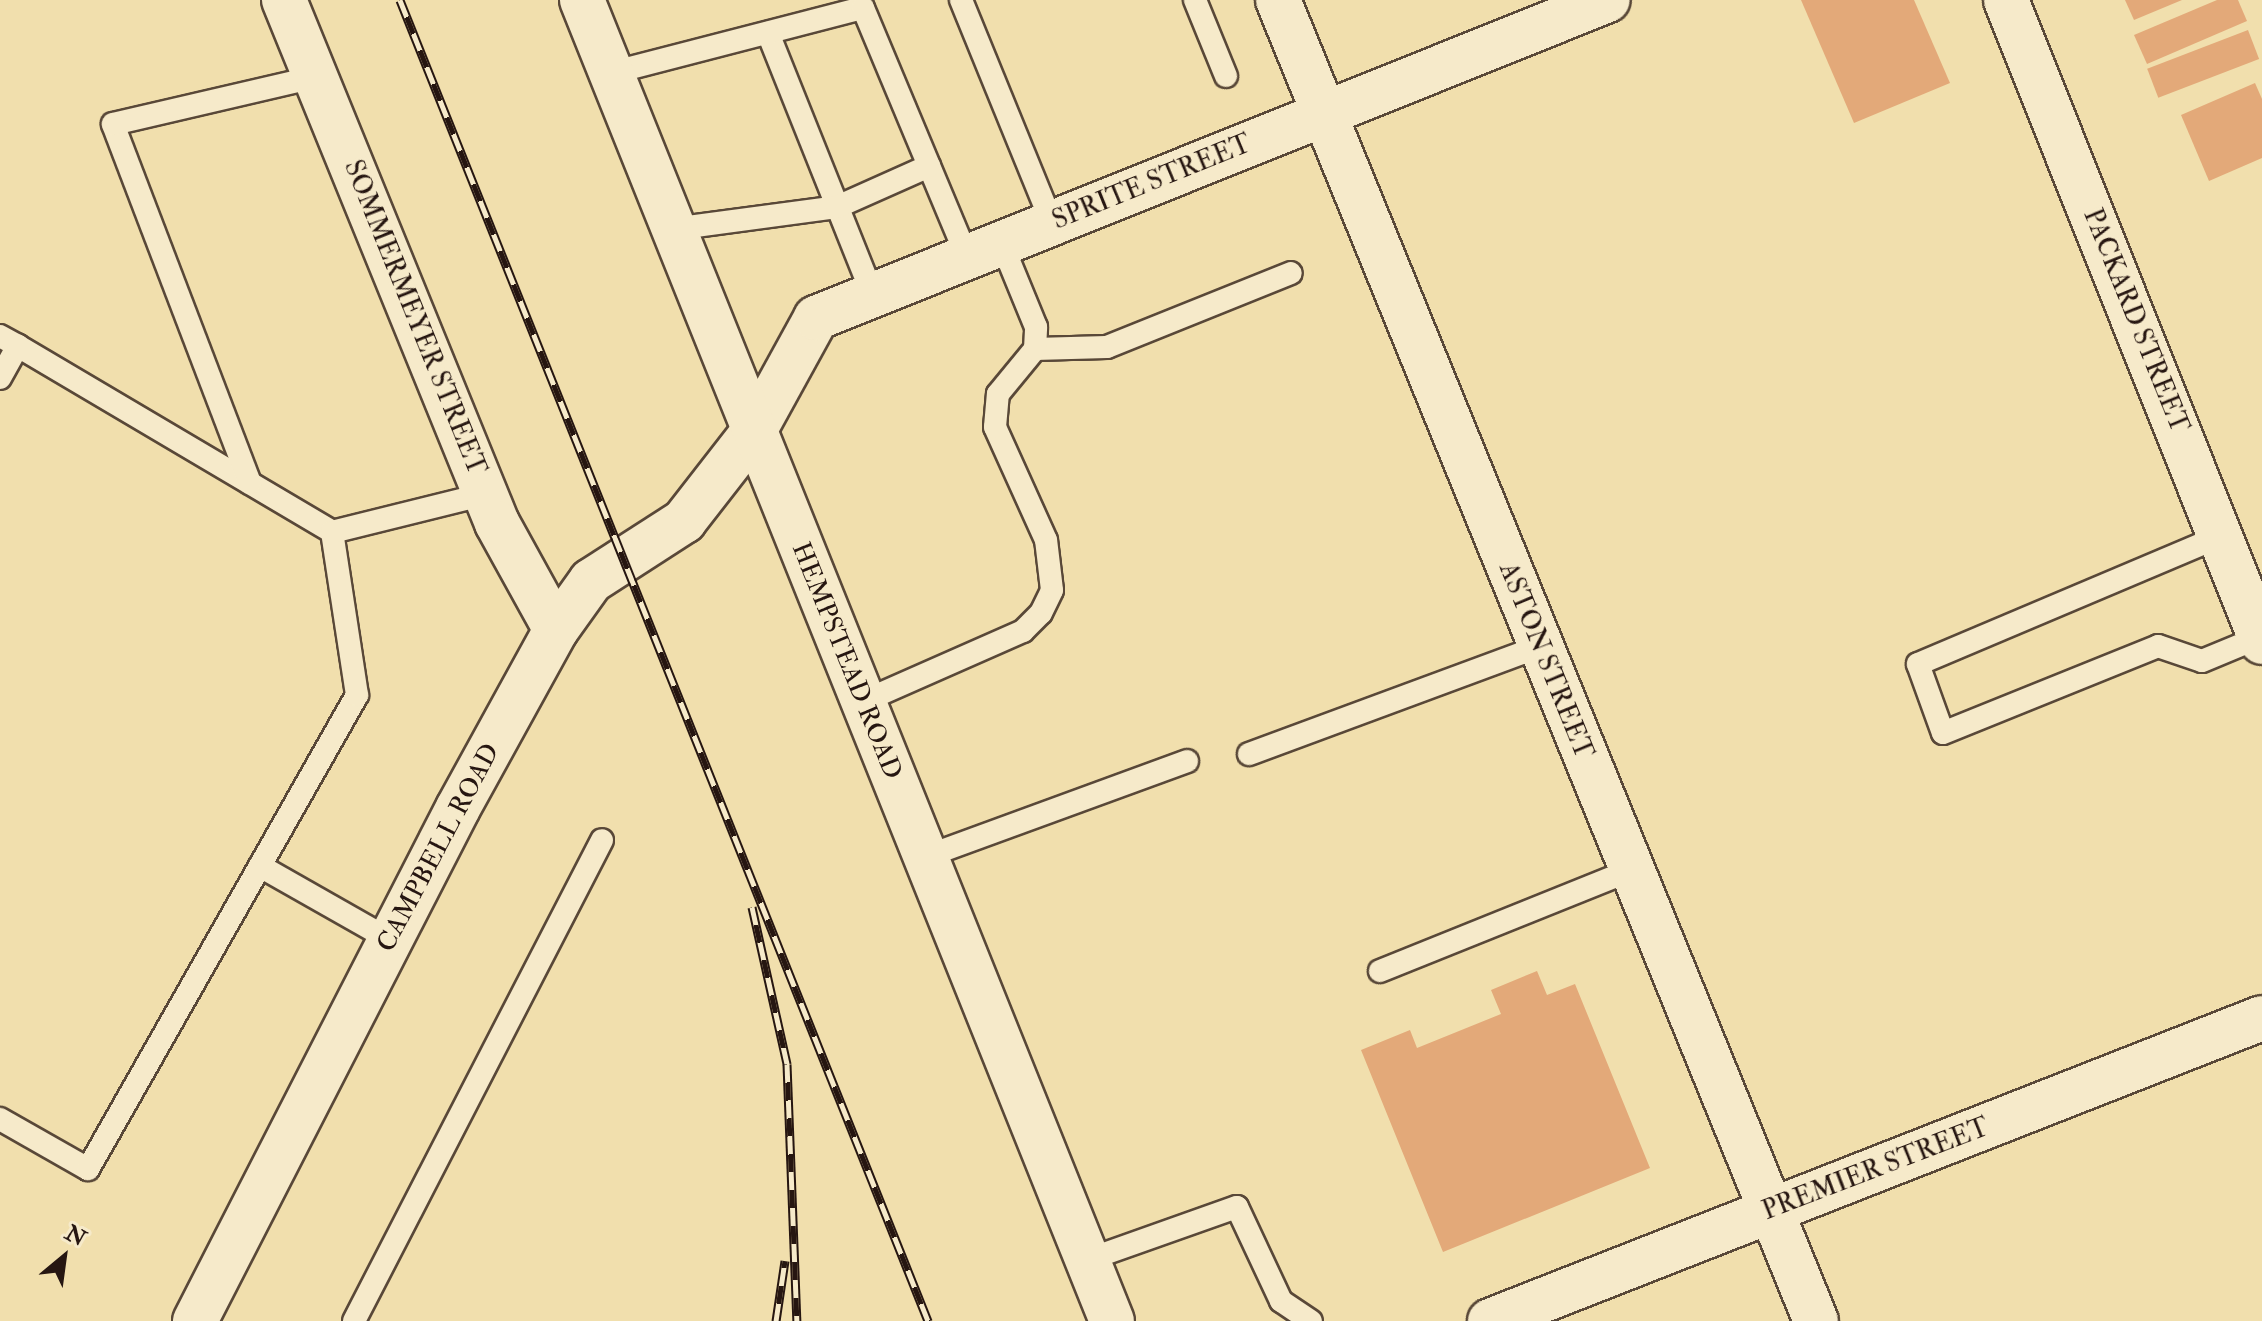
<!DOCTYPE html>
<html>
<head>
<meta charset="utf-8">
<style>
	body { margin:0 }
	#map { position:relative; width:2262px; height:1321px; overflow:hidden; background:#f1dfad; font-family:"IM FELL Double Pica",serif }
	div>[style] { position:absolute }
	[style*='--x'] { left:calc(var(--x)*1px); top:calc(var(--y)*1px); width:calc(var(--w)*1px); rotate:calc(var(--a)*1deg) }
	.building>* { inset:0; background:#e3a979; transform-origin:0 0 }
	.roads { filter:drop-shadow(2px 0 #594838) drop-shadow(-2px 0 #594838) drop-shadow(0 2px #594838) drop-shadow(0 -2px #594838) }
	.service>* { height:22px; margin:-11px; padding:0 11px; transform-origin:11px; border-radius:11px; background:#f6eaca }
	.minor>* { height:44px; margin:-22px; padding:0 22px; transform-origin:22px; border-radius:22px; background:#f6eaca }
	.tertiary>* { height:44px; margin:-22px; padding:0 22px; transform-origin:22px; border-radius:22px; background:#f6eaca }
	.secondary>* { height:44px; margin:-22px; padding:0 22px; transform-origin:22px; border-radius:22px; background:#f6eaca }
	.rail>* { height:9px; margin-top:-4.5px; transform-origin:0; background:repeating-linear-gradient(90deg,#f6eaca 0 18px,#261611 0 36px); box-sizing:border-box; border-block:2px solid #261611 }
	span { translate:-50% -50%; white-space:nowrap; text-align:center; line-height:1.15; -webkit-text-stroke:6px #f6eaca; paint-order:stroke }
	.street-label { font-size:26px; color:#261611 }
	.north { position:absolute; left:24px; top:1217px; width:80px; height:80px; -webkit-text-stroke:6px #f6eaca; paint-order:stroke; rotate:29deg; font-size:22px; font-weight:700; line-height:32px; text-align:center; color:#261611 }
	.north::after { content:''; display:block; margin:auto; width:28px; height:36px; background:#261611; clip-path:polygon(50% 0,100% 100%,50% 72%,0 100%) }
</style>
</head>
<body>
<div id="map">
	<div class="building">
		<div style="clip-path:polygon(1801px 0,1914px 0,1950px 83px,1854px 123px)"></div>
		<div style="clip-path:polygon(2125px 0,2182px 0,2134px 20px)"></div>
		<div style="clip-path:polygon(2217px 0,2238px 0,2247px 21px,2147px 64px,2134px 35px)"></div>
		<div style="left:2248px;top:30px;width:31px;height:108px;rotate:69deg"></div>
		<div style="clip-path:polygon(2255px 83px,2262px 99px,2262px 158px,2209px 181px,2181px 115px)"></div>
		<div style="clip-path:polygon(1537px 971px,1547px 995px,1575px 984px,1650px 1168px,1443px 1252px,1361px 1050px,1410px 1030px,1417px 1048px,1501px 1014px,1491px 990px)"></div>
	</div>
	<div class="roads">
		<div class="service">
			<div style="--x:961;--y:0;--w:241;--a:67.8"></div>
			<div style="--x:1195;--y:0;--w:82;--a:67.8"></div>
			<div style="--x:768;--y:33;--w:282;--a:68.2"></div>
			<div style="--x:611;--y:73;--w:260;--a:-14.5"></div>
			<div style="--x:863;--y:8;--w:270;--a:67.3"></div>
			<div style="--x:673;--y:229;--w:165;--a:-7.6"></div>
			<div style="--x:837;--y:207;--w:101;--a:-24"></div>
			<div style="--x:0;--y:336;--w:21;--a:29"></div>
			<div style="--x:1035;--y:349;--w:72;--a:-1.6"></div>
			<div style="--x:1107;--y:347;--w:198;--a:-21.9"></div>
			<div style="--x:0;--y:378;--w:37;--a:-61"></div>
			<div style="--x:18;--y:346;--w:365;--a:30.6"></div>
			<div style="--x:250;--y:483;--w:384;--a:-110.9"></div>
			<div style="--x:113;--y:124;--w:207;--a:-13.1"></div>
			<div style="--x:2221;--y:536;--w:329;--a:157.1"></div>
			<div style="--x:1918;--y:664;--w:73;--a:70.1"></div>
			<div style="--x:1943;--y:733;--w:232;--a:-22"></div>
			<div style="--x:2158;--y:646;--w:46;--a:18.8"></div>
			<div style="--x:2202;--y:661;--w:63;--a:-22.5"></div>
			<div style="--x:862;--y:702;--w:176;--a:-23.8"></div>
			<div style="--x:1023;--y:631;--w:25;--a:-45"></div>
			<div style="--x:1041;--y:613;--w:25;--a:-64"></div>
			<div style="--x:1052;--y:590;--w:50;--a:-96.8"></div>
			<div style="--x:1046;--y:540;--w:124;--a:-114.3"></div>
			<div style="--x:995;--y:427;--w:33;--a:-85"></div>
			<div style="--x:998;--y:394;--w:58;--a:-50.6"></div>
			<div style="--x:1035;--y:349;--w:22;--a:-87"></div>
			<div style="--x:1036;--y:327;--w:90;--a:-112.3"></div>
			<div style="--x:1249;--y:754;--w:309;--a:-20.3"></div>
			<div style="--x:925;--y:857;--w:279;--a:-20.1"></div>
			<div style="--x:260;--y:866;--w:150;--a:29.6"></div>
			<div style="--x:1380;--y:971;--w:271;--a:-21.9"></div>
			<div style="--x:0;--y:1119;--w:101;--a:29.6"></div>
			<div style="--x:88;--y:1169;--w:545;--a:-60.42"></div>
			<div style="--x:357;--y:695;--w:165;--a:-98.7"></div>
			<div style="--x:332;--y:532;--w:158;--a:-13.9"></div>
			<div style="--x:1087;--y:1260;--w:159;--a:-19.5"></div>
			<div style="--x:1237;--y:1207;--w:104;--a:64.9"></div>
			<div style="--x:1281;--y:1301;--w:36;--a:34"></div>
			<div style="--x:354;--y:1321;--w:541;--a:-62.72"></div>
		</div>
		<div class="minor">
			<div style="--x:1278;--y:0;--w:1426;--a:67.84"></div>
			<div style="--x:2006;--y:0;--w:691;--a:68.26"></div>
			<div style="--x:754;--y:431;--w:129;--a:-61.2"></div>
			<div style="--x:816;--y:318;--w:853;--a:-21.88"></div>
			<div style="--x:1490;--y:1321;--w:829;--a:-21.43"></div>
		</div>
		<div class="tertiary">
			<div style="--x:284;--y:0;--w:565;--a:67.84"></div>
			<div style="--x:497;--y:523;--w:122;--a:61.1"></div>
			<div style="--x:195;--y:1321;--w:576;--a:-62.86"></div>
			<div style="--x:458;--y:808;--w:203;--a:-61.2"></div>
			<div style="--x:556;--y:630;--w:60;--a:-54.5"></div>
			<div style="--x:591;--y:581;--w:111;--a:-32.8"></div>
			<div style="--x:684;--y:521;--w:114;--a:-52.1"></div>
		</div>
		<div class="secondary">
			<div style="--x:582;--y:0;--w:1423;--a:68.14"></div>
		</div>
	</div>
	<div class="rail">
		<div style="--x:400;--y:0;--w:1423;--a:68.21"></div>
		<div style="--x:752;--y:907;--w:161;--a:77.4"></div>
		<div style="--x:787;--y:1064;--w:257;--a:87.8"></div>
		<div style="--x:776;--y:1321;--w:61;--a:-81.5"></div>
	</div>
	<div class="street-label">
		<span style="left:1152px;top:183px;rotate:-22deg">SPRITE STREET</span>
		<span style="left:414px;top:318px;rotate:68deg">SOMMERMEYER STREET</span>
		<span style="left:2135px;top:321px;rotate:68deg">PACKARD STREET</span>
		<span style="left:846px;top:661px;rotate:68deg">HEMPSTEAD ROAD</span>
		<span style="left:1545px;top:661px;rotate:68deg">ASTON STREET</span>
		<span style="left:439px;top:848px;rotate:-62deg">CAMPBELL ROAD</span>
		<span style="left:1876px;top:1170px;rotate:-21deg">PREMIER STREET</span>
	</div>
	<div class="north">N</div>
</div>
</body>
</html>
